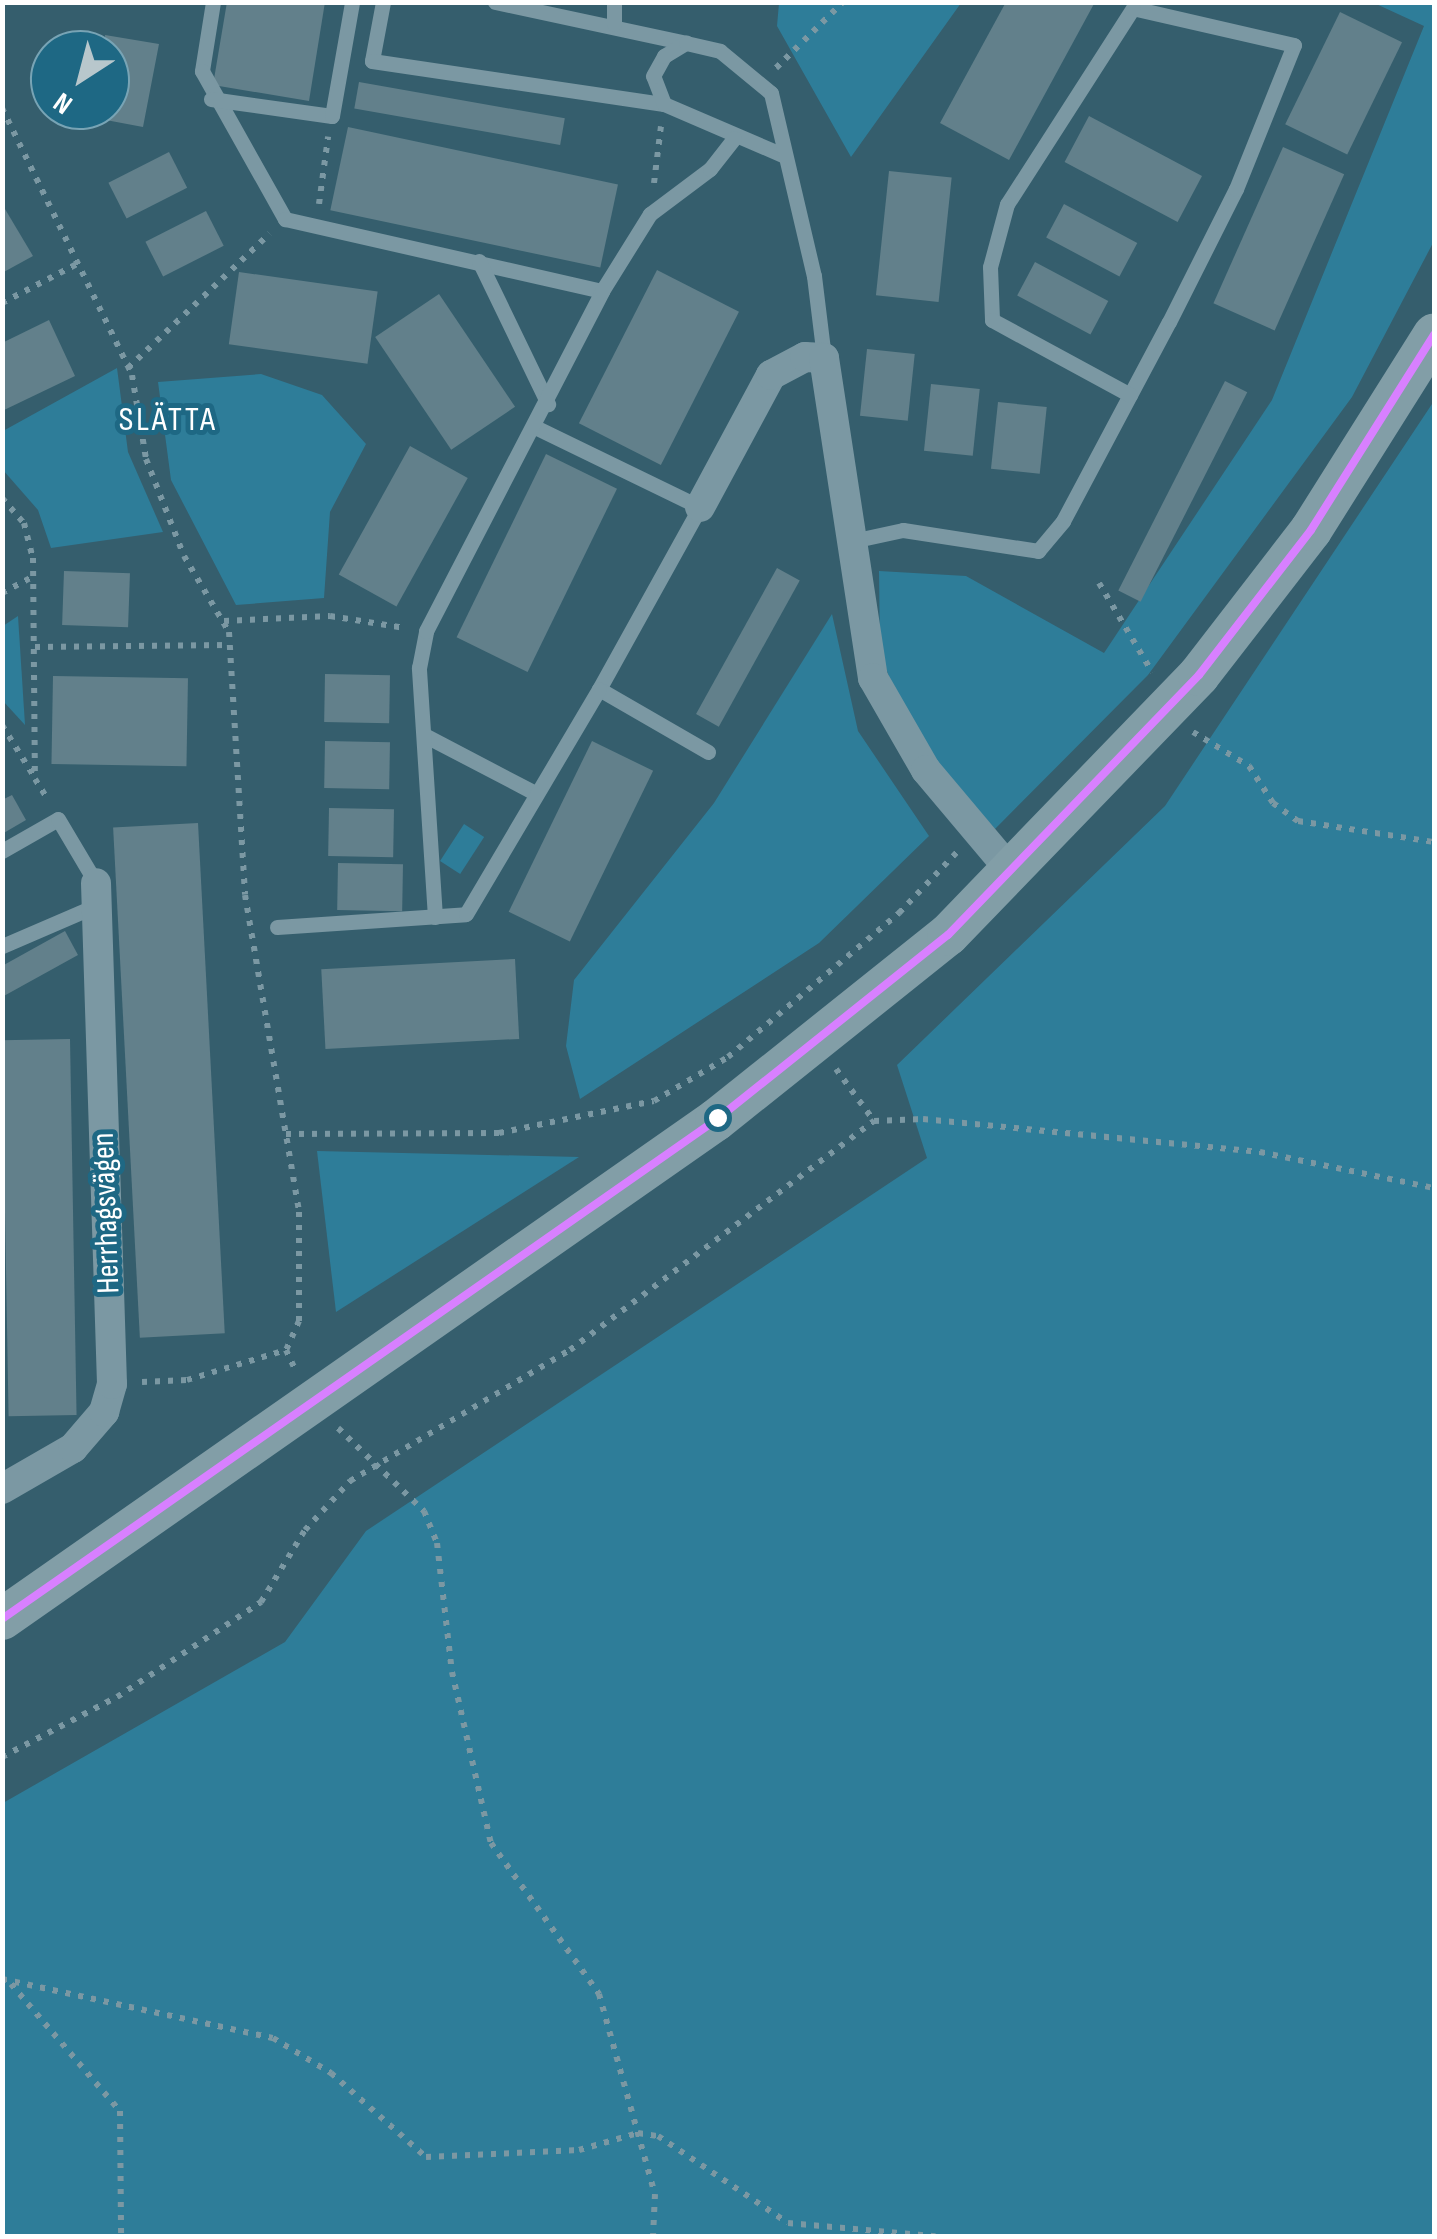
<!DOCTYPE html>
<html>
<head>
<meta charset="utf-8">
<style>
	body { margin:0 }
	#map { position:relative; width:1437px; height:2239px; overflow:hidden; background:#355e6d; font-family:"Sofia Sans Condensed",sans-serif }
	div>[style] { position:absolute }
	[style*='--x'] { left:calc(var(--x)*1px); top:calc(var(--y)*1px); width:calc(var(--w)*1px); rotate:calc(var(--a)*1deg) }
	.green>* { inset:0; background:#2e7d99; transform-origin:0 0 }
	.building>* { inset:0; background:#62808b; transform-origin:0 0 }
	.path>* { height:6px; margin-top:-3px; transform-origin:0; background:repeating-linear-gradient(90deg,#7b98a3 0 5px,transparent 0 13px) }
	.lane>* { height:15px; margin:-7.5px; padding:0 7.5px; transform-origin:7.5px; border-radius:7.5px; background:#7b98a3 }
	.street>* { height:30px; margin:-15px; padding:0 15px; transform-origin:15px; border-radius:15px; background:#7b98a3 }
	.secondary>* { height:42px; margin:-21px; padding:0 21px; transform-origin:21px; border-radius:21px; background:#829ea7 }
	.bus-1>* { height:8px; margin:-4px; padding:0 4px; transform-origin:4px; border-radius:4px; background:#d880ff }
	.dots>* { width:28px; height:28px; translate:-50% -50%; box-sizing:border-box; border:5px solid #1e6884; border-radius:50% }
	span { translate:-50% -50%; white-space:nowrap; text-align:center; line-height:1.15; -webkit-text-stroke:10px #1e6884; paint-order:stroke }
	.street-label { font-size:32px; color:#fff }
	.neighbourhood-label { font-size:35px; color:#fff; letter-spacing:2.5px }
	.frame { position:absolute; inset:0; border:5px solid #fff; pointer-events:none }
	.north { position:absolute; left:30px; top:30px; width:100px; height:100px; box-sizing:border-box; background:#1e6884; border:2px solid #78a4b5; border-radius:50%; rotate:216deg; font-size:28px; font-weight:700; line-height:40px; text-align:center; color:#fff }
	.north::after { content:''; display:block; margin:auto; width:35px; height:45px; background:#b8c7cc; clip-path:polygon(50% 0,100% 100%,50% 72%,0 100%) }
</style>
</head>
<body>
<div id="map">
	<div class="green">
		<div style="clip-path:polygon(779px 3px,779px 2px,961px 3px,851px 157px,777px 26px)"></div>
		<div style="clip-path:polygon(1374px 3px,1434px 3px,1434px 241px,1352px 397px,1148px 675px,995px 829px,907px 728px,880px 651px,879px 571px,966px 576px,1104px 653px,1272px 400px,1424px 26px)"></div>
		<div style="clip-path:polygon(117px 368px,128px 452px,163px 532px,51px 548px,38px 510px,3px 470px,3px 431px)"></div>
		<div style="clip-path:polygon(261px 374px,322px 395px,366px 444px,330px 512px,324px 598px,236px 605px,171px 480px,158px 382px)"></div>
		<div style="clip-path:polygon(1434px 401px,1434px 2236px,3px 2236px,3px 1803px,285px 1642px,366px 1531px,927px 1158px,897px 1065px,1165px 806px)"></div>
		<div style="clip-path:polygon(832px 614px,858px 731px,929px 836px,819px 943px,580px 1099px,566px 1046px,574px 980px,714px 803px)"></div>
		<div style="clip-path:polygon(18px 616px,25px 725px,3px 701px,3px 626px)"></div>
		<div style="left:464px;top:824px;width:24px;height:44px;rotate:33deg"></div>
		<div style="clip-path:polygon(317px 1151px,579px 1157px,336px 1312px)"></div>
	</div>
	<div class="building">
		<div style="clip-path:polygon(227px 2px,325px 2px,309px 101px,213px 85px)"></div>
		<div style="clip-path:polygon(1006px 2px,1095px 2px,1009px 160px,940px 123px)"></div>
		<div style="left:1340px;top:12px;width:69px;height:125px;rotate:26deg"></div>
		<div style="clip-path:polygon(105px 35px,159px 44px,143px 127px,90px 117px,91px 110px,110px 110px)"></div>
		<div style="left:359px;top:82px;width:209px;height:27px;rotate:10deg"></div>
		<div style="left:1089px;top:116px;width:128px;height:52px;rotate:28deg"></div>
		<div style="left:348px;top:127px;width:276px;height:85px;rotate:12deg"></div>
		<div style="left:1283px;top:147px;width:67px;height:171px;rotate:24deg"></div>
		<div style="left:169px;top:152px;width:40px;height:68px;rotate:63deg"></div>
		<div style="left:889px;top:171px;width:63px;height:125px;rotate:6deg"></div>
		<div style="clip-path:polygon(2px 204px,33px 256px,2px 273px)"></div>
		<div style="left:1064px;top:204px;width:83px;height:38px;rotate:28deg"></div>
		<div style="left:206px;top:211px;width:39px;height:68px;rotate:63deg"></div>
		<div style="left:1035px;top:262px;width:83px;height:38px;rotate:28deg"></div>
		<div style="left:657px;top:270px;width:92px;height:172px;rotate:27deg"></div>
		<div style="left:239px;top:272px;width:140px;height:73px;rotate:8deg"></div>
		<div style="left:439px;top:294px;width:136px;height:77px;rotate:56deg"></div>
		<div style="clip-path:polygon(49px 320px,75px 376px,2px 411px,2px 343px)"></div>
		<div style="left:867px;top:349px;width:48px;height:67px;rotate:6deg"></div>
		<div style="left:1225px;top:381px;width:25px;height:235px;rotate:27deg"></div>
		<div style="left:931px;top:384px;width:49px;height:67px;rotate:6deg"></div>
		<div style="left:998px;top:402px;width:49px;height:67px;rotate:6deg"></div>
		<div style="left:410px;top:446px;width:66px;height:147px;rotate:29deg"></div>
		<div style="left:546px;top:454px;width:79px;height:204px;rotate:26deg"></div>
		<div style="left:777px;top:568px;width:26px;height:167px;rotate:29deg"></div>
		<div style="left:64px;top:571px;width:66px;height:54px;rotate:2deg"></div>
		<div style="left:325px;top:674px;width:65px;height:48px;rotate:1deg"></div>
		<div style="left:53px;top:676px;width:135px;height:88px;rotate:1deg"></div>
		<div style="left:325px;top:741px;width:65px;height:47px;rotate:1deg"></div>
		<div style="left:592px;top:741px;width:68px;height:190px;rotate:26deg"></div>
		<div style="clip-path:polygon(12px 795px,26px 820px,2px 834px,2px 800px)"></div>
		<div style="left:329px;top:808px;width:65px;height:48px;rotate:1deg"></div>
		<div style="left:198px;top:823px;width:511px;height:85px;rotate:87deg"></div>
		<div style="left:338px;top:863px;width:65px;height:47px;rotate:1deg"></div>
		<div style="clip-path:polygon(65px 931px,78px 955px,2px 997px,2px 966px)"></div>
		<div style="left:515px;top:959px;width:80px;height:194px;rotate:87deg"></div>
		<div style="left:70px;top:1039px;width:376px;height:68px;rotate:89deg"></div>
	</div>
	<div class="path">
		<div style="--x:776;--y:68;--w:94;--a:-44.6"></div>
		<div style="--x:2;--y:108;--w:297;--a:64"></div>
		<div style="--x:132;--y:375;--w:85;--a:80.5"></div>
		<div style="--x:146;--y:459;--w:104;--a:68.6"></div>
		<div style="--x:184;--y:556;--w:88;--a:59.4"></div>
		<div style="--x:229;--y:632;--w:263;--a:86.5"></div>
		<div style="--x:245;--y:895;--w:322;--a:80.3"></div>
		<div style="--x:299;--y:1212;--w:109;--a:90"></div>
		<div style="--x:299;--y:1321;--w:32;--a:114"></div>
		<div style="--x:286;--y:1350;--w:23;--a:65"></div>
		<div style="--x:654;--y:183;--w:57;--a:-83"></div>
		<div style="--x:319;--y:204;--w:68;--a:-82.3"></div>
		<div style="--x:2;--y:303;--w:85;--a:-27.5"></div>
		<div style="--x:128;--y:368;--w:195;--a:-43.5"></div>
		<div style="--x:2;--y:498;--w:33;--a:49"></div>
		<div style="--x:24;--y:523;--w:36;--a:76"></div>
		<div style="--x:33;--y:558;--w:221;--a:89.5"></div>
		<div style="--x:35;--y:779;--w:25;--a:58"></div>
		<div style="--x:1099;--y:583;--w:104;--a:59.2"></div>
		<div style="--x:2;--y:593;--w:36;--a:-28"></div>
		<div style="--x:224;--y:621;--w:106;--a:-2.7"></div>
		<div style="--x:330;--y:616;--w:76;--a:9.1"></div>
		<div style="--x:35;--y:647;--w:194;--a:-0.6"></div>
		<div style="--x:2;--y:725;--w:62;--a:58.1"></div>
		<div style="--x:1193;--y:732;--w:66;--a:31.3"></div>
		<div style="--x:1249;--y:766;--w:44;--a:57"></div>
		<div style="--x:1273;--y:803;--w:31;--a:36"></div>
		<div style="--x:1298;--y:821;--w:138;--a:8.8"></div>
		<div style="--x:836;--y:1069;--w:64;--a:53.8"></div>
		<div style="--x:286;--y:1134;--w:213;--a:-0.3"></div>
		<div style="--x:499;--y:1133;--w:158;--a:-11.7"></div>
		<div style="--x:654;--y:1101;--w:86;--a:-30.7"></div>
		<div style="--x:728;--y:1057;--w:224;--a:-40.1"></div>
		<div style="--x:899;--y:913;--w:87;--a:-46.4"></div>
		<div style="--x:142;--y:1382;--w:45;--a:-2.5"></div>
		<div style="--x:187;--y:1380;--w:103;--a:-16.9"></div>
		<div style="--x:338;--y:1428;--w:120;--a:44"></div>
		<div style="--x:424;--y:1511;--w:35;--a:68"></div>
		<div style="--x:437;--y:1543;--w:130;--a:83.4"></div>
		<div style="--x:452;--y:1672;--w:175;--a:77.2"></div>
		<div style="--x:491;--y:1843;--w:186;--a:54.4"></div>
		<div style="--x:599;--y:1994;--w:208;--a:74.4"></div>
		<div style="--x:655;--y:2194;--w:42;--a:92.7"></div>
		<div style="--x:2;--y:1757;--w:130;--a:-27.6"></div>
		<div style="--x:117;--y:1697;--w:173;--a:-33.4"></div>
		<div style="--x:261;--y:1602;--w:84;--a:-58.6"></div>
		<div style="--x:305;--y:1530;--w:67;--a:-47.4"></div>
		<div style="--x:350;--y:1481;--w:256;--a:-30.8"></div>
		<div style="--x:570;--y:1350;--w:381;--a:-37"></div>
		<div style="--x:874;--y:1121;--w:49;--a:-2.3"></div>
		<div style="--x:923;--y:1119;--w:339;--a:5.6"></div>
		<div style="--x:1260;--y:1152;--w:178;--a:11.7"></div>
		<div style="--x:2;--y:1979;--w:277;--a:12.3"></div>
		<div style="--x:273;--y:2038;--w:68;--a:31.1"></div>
		<div style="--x:331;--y:2073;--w:127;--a:41.5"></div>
		<div style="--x:426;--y:2157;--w:153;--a:-2.6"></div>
		<div style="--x:579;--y:2150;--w:61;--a:-16.1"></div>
		<div style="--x:638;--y:2133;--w:20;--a:9"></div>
		<div style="--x:658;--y:2136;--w:156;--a:33.8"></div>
		<div style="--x:788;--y:2223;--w:148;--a:5.1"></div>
		<div style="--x:11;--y:1984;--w:167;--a:49.4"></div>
		<div style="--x:120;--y:2111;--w:125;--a:89.5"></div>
	</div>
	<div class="lane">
		<div style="--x:213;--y:2;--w:70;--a:99.1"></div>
		<div style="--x:202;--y:71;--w:170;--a:60.7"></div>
		<div style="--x:285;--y:219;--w:325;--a:12.8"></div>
		<div style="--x:383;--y:2;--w:60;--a:100.6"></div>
		<div style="--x:372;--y:61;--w:295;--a:8.4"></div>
		<div style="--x:495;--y:2;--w:195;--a:12.1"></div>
		<div style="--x:614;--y:24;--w:22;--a:-90"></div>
		<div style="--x:211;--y:99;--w:122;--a:8"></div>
		<div style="--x:332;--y:116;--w:116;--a:-80"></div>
		<div style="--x:785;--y:156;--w:132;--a:-156.7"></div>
		<div style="--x:664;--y:104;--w:30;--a:-111"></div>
		<div style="--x:653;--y:76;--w:23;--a:-61"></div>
		<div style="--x:664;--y:56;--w:26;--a:-31"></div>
		<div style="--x:686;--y:43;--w:35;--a:13"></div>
		<div style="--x:720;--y:51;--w:66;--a:39.5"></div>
		<div style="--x:771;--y:93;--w:188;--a:76.8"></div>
		<div style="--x:814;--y:276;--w:83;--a:83"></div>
		<div style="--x:479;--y:261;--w:159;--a:64.2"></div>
		<div style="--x:537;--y:428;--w:181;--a:25.9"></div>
		<div style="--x:700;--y:507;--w:208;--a:119"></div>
		<div style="--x:599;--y:689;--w:126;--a:30"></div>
		<div style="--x:852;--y:541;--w:52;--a:-12.2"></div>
		<div style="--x:903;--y:530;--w:137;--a:8.8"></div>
		<div style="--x:1038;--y:551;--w:39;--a:-50"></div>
		<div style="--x:1063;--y:521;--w:225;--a:-62"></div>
		<div style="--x:1169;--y:322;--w:149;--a:-63.3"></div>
		<div style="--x:1236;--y:189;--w:155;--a:-68.1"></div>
		<div style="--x:1294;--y:45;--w:165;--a:-167.1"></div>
		<div style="--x:1133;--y:8;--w:233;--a:122.7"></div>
		<div style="--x:1007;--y:204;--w:65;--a:105.1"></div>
		<div style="--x:990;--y:267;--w:53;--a:87.8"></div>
		<div style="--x:992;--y:320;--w:157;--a:28.5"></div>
		<div style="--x:426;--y:736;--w:123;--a:27.6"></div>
		<div style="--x:2;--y:851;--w:64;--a:-29.7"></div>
		<div style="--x:58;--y:819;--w:74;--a:59.3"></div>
		<div style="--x:435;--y:917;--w:250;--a:-93.7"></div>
		<div style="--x:419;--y:668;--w:38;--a:-79"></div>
		<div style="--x:426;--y:631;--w:383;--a:-62.6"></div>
		<div style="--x:602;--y:291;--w:91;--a:-58.1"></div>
		<div style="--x:650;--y:214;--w:75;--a:-36.9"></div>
		<div style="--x:710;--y:169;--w:39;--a:-52"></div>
		<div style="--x:277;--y:927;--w:189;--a:-3.9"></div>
		<div style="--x:466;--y:914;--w:261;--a:-59.4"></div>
		<div style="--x:2;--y:946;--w:101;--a:-23.3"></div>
	</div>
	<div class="street">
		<div style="--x:700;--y:507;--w:150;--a:-61.7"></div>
		<div style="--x:771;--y:375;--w:38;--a:-28"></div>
		<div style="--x:805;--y:357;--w:19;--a:3"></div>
		<div style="--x:824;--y:358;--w:324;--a:81.3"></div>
		<div style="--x:873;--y:678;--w:106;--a:60.1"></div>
		<div style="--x:926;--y:770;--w:133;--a:49.9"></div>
		<div style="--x:2;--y:1489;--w:82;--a:-30"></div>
		<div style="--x:73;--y:1448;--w:48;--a:-49.3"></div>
		<div style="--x:104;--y:1412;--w:29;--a:-74"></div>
		<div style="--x:112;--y:1384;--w:501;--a:-91.83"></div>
	</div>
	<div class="secondary">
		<div style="--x:2;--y:1619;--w:871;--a:-34.95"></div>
		<div style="--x:716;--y:1120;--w:297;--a:-38.6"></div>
		<div style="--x:948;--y:935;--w:361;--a:-46"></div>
		<div style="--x:1199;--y:675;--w:183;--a:-52.3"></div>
		<div style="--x:1311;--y:530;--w:231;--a:-57.8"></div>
	</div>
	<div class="bus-1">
		<div style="--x:2;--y:1619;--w:871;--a:-34.95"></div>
		<div style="--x:716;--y:1120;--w:297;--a:-38.6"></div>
		<div style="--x:948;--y:935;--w:361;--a:-46"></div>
		<div style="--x:1199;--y:675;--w:183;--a:-52.3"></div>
		<div style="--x:1311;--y:530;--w:231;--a:-57.8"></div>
	</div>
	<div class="dots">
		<div style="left:718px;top:1118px;background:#fff"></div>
	</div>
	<div class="street-label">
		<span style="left:107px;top:1213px;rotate:-92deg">Herrhagsvägen</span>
	</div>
	<div class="neighbourhood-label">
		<span style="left:168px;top:420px">SLÄTTA</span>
	</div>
	<div class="frame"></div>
	<div class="north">N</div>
</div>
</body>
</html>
